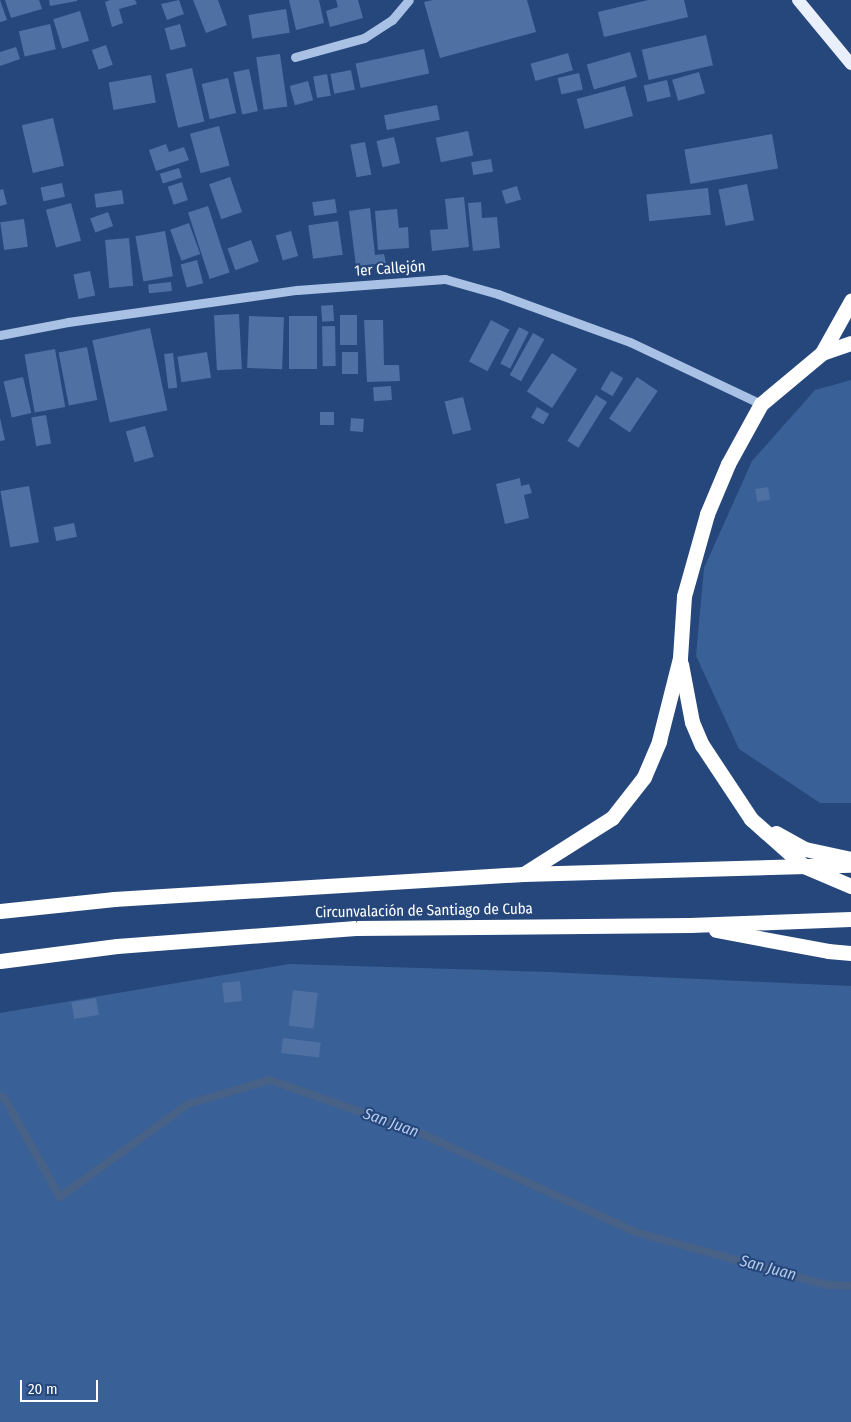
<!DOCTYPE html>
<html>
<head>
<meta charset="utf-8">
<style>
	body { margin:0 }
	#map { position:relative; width:851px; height:1422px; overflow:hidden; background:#26477b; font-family:"Fira Sans Condensed",sans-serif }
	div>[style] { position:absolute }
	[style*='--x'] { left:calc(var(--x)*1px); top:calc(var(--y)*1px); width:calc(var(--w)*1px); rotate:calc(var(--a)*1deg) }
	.green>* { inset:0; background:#3a6098 }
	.stream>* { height:8px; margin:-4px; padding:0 4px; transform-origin:4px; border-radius:4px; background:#486186 }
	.building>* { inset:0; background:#4e70a3; transform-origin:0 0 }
	.minor>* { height:9px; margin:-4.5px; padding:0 4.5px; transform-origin:4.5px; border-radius:4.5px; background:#a9c1e4 }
	.major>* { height:12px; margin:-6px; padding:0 6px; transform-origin:6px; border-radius:6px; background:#e9f0fc }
	.highway>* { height:15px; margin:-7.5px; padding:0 7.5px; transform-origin:7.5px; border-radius:7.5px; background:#fff }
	span { translate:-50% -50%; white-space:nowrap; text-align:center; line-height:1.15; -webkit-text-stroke:4px #26477b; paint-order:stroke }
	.street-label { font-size:15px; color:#fff }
	.water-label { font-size:16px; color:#b5cbec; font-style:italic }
	.scale { position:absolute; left:20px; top:1380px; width:78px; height:22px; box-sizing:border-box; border:2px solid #fff; border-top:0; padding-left:6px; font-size:15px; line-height:18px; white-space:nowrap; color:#fff; -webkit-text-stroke:4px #26477b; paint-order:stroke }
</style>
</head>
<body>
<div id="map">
	<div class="green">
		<div style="clip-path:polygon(851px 380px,851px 803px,820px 803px,739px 749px,696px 656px,704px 568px,752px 461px,815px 390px)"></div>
		<div style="clip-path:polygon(289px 964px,548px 972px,851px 986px,851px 1422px,0 1422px,0 1013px)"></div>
	</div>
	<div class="stream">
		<div style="--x:0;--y:1096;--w:6;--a:31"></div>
		<div style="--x:5;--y:1099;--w:112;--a:60.7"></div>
		<div style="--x:60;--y:1197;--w:158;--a:-36"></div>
		<div style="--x:188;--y:1104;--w:85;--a:-16.3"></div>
		<div style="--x:270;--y:1080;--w:157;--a:19.4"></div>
		<div style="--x:418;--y:1132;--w:239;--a:24.7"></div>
		<div style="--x:635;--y:1232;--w:199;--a:15.4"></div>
		<div style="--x:827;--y:1285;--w:24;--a:2"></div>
	</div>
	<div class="building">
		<div style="clip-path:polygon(0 0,7px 20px,0 22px)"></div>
		<div style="clip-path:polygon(5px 0,39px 0,42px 9px,11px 18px)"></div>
		<div style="clip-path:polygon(49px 0,77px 0,77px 1px,50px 6px)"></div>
		<div style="clip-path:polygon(110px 0,135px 0,137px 4px,119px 9px,123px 23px,112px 27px,105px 2px)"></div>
		<div style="clip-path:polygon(179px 0,184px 14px,167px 20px,161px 4px)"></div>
		<div style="clip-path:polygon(193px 0,218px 0,227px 25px,206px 33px)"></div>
		<div style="clip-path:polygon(289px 0,319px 0,324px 23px,296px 30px)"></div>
		<div style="clip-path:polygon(336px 0,358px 0,363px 18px,330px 27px,326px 11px,338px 7px)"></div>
		<div style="clip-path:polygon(433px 0,527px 0,536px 32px,440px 58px,424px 2px)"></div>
		<div style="clip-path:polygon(648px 0,684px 0,688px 17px,604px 37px,598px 12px)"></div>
		<div style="left:286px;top:9px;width:24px;height:38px;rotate:81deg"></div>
		<div style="left:80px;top:11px;width:31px;height:28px;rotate:73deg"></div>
		<div style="left:50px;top:24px;width:26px;height:32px;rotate:77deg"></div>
		<div style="left:180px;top:24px;width:23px;height:16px;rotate:75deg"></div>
		<div style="left:706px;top:35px;width:31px;height:66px;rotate:77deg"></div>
		<div style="left:106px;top:45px;width:21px;height:15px;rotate:71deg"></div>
		<div style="clip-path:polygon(16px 47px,20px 59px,0 66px,0 52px)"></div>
		<div style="left:424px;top:49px;width:25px;height:70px;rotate:78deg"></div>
		<div style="left:630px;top:52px;width:26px;height:45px;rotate:74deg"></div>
		<div style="left:568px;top:53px;width:18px;height:39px;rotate:74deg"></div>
		<div style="left:280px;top:54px;width:53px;height:24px;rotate:82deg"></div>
		<div style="left:192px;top:68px;width:55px;height:27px;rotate:77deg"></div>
		<div style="left:249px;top:69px;width:43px;height:16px;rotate:78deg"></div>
		<div style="left:351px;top:70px;width:20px;height:21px;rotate:79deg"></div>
		<div style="left:699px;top:72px;width:22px;height:28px;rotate:74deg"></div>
		<div style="left:579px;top:73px;width:17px;height:22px;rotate:77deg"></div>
		<div style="left:327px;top:74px;width:22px;height:14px;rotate:80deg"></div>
		<div style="left:151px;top:75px;width:28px;height:43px;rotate:80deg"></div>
		<div style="left:228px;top:78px;width:36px;height:27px;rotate:77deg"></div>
		<div style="left:667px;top:80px;width:17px;height:24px;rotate:77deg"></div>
		<div style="left:308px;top:81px;width:20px;height:19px;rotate:75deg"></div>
		<div style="left:625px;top:86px;width:31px;height:50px;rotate:75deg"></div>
		<div style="left:437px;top:105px;width:15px;height:54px;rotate:79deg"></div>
		<div style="left:53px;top:118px;width:49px;height:32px;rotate:77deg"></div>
		<div style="left:219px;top:126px;width:41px;height:30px;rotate:75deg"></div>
		<div style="left:468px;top:131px;width:25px;height:33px;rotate:78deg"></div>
		<div style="left:772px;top:134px;width:35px;height:89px;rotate:80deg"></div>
		<div style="left:394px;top:137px;width:27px;height:18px;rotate:77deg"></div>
		<div style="left:365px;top:142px;width:33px;height:15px;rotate:79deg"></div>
		<div style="clip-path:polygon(166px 144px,169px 152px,184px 147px,189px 160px,156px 171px,149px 150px)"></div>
		<div style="left:491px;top:159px;width:13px;height:20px;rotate:81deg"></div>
		<div style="left:179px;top:168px;width:10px;height:20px;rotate:73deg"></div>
		<div style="left:230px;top:177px;width:37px;height:22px;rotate:71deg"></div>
		<div style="left:182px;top:182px;width:19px;height:15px;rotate:72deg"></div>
		<div style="left:62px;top:183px;width:14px;height:22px;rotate:78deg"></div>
		<div style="left:747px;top:184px;width:37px;height:29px;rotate:79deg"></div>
		<div style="left:517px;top:186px;width:14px;height:16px;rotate:73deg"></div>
		<div style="left:708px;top:188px;width:27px;height:62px;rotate:84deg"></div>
		<div style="clip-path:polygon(3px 189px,7px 204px,0 206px,0 190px)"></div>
		<div style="left:122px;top:190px;width:14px;height:28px;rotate:82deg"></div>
		<div style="clip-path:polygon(464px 197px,469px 247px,432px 251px,430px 230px,448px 229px,445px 199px)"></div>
		<div style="left:335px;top:199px;width:14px;height:23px;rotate:82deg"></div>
		<div style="clip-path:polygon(481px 202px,482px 218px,497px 217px,500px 248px,473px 251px,468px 203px)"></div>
		<div style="left:71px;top:203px;width:39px;height:26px;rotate:75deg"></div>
		<div style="left:208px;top:206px;width:70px;height:21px;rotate:72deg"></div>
		<div style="clip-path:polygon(370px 208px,375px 255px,384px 254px,386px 263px,356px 266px,349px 211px)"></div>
		<div style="clip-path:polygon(397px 209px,399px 228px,408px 227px,409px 248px,378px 250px,375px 211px)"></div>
		<div style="left:108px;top:212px;width:15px;height:19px;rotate:70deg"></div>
		<div style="left:24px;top:219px;width:28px;height:24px;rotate:82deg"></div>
		<div style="left:338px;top:221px;width:34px;height:30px;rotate:82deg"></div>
		<div style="left:189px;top:223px;width:33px;height:20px;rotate:70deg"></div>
		<div style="left:165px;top:231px;width:46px;height:30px;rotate:80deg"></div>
		<div style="left:291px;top:231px;width:26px;height:16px;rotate:74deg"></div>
		<div style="left:129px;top:238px;width:48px;height:24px;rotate:85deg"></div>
		<div style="left:251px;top:240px;width:23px;height:25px;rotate:70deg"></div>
		<div style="left:197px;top:260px;width:24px;height:17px;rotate:75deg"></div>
		<div style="left:90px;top:271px;width:25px;height:17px;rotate:78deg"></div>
		<div style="left:171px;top:282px;width:9px;height:23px;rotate:84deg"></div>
		<div style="left:333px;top:305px;width:16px;height:12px;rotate:86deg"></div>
		<div style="left:239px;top:314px;width:55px;height:25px;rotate:87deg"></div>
		<div style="left:340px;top:315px;width:17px;height:30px"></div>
		<div style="left:249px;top:316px;width:35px;height:52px;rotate:2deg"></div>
		<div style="left:289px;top:316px;width:28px;height:53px"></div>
		<div style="clip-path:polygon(364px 320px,383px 320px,384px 365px,399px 365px,400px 381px,367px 382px)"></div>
		<div style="left:491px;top:320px;width:21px;height:47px;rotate:28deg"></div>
		<div style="left:335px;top:326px;width:40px;height:13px;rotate:89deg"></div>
		<div style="left:519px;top:327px;width:11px;height:41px;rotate:27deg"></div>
		<div style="left:150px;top:328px;width:84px;height:59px;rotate:78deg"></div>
		<div style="left:533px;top:333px;width:13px;height:48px;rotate:29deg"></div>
		<div style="left:87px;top:347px;width:54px;height:29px;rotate:79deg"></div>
		<div style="left:55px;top:349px;width:59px;height:31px;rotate:80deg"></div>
		<div style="left:207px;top:352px;width:26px;height:30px;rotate:81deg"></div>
		<div style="left:342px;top:352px;width:16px;height:22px"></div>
		<div style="left:173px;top:353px;width:35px;height:9px;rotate:83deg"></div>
		<div style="left:552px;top:353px;width:30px;height:46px;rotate:33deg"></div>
		<div style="left:611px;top:371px;width:14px;height:21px;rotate:30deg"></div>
		<div style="left:23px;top:377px;width:37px;height:20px;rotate:77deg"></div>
		<div style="left:637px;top:377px;width:25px;height:50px;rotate:34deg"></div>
		<div style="left:391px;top:386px;width:14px;height:18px;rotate:86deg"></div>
		<div style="left:596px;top:395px;width:13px;height:54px;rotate:32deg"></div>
		<div style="left:463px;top:397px;width:34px;height:19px;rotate:76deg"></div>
		<div style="left:537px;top:407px;width:14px;height:12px;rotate:30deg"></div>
		<div style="left:320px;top:412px;width:14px;height:13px"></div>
		<div style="left:46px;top:415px;width:29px;height:15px;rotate:80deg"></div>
		<div style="clip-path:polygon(0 418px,5px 440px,0 441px)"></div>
		<div style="left:351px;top:418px;width:13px;height:13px;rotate:4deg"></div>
		<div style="left:145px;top:426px;width:32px;height:20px;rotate:74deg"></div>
		<div style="clip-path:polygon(520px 478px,521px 486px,529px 484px,532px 493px,524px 495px,529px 518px,505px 524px,496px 484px)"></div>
		<div style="left:29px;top:486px;width:57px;height:29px;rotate:80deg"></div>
		<div style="left:768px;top:487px;width:13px;height:13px;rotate:81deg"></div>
		<div style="left:74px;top:523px;width:14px;height:21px;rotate:78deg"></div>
		<div style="left:240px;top:981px;width:20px;height:18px;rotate:84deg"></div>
		<div style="left:293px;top:990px;width:25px;height:36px;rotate:7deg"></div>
		<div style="left:96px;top:998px;width:17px;height:25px;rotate:80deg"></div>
		<div style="left:283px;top:1038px;width:38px;height:15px;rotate:7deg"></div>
	</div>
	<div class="minor">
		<div style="--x:295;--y:57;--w:72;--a:-15.4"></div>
		<div style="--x:364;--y:38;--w:33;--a:-33"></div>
		<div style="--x:392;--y:20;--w:26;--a:-50"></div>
		<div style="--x:0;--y:335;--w:69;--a:-10.8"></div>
		<div style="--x:68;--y:322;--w:231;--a:-8"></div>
		<div style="--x:297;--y:290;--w:148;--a:-4.3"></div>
		<div style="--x:445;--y:279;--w:55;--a:15.8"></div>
		<div style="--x:498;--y:294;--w:140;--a:20"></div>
		<div style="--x:630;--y:342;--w:145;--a:25.3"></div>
	</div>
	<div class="major">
		<div style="--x:798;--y:0;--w:83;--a:50.4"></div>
	</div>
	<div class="highway">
		<div style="--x:822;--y:353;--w:60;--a:-60.9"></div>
		<div style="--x:681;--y:664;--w:59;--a:79.3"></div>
		<div style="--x:692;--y:722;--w:25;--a:67"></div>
		<div style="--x:702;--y:745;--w:89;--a:56.5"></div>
		<div style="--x:751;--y:819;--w:71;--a:41.6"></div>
		<div style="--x:804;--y:866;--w:51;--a:23.1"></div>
		<div style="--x:776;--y:833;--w:33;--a:29"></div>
		<div style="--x:805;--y:849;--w:47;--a:12.3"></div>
		<div style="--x:525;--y:873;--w:103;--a:-32.3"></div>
		<div style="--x:612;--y:818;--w:52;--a:-52"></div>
		<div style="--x:644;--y:777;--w:39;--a:-67"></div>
		<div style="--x:659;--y:741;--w:86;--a:-75.8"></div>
		<div style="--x:680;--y:658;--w:62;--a:-86.3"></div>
		<div style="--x:684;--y:596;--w:85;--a:-74.3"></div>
		<div style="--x:707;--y:514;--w:54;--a:-67.2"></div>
		<div style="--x:728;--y:464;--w:68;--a:-61.2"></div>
		<div style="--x:761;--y:404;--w:80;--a:-39.9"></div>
		<div style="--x:822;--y:353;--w:31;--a:-19"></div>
		<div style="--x:0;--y:911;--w:115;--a:-6"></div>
		<div style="--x:114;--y:899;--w:410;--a:-3.5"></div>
		<div style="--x:523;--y:874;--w:328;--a:-1.6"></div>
		<div style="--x:716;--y:930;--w:114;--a:10.6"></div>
		<div style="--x:828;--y:951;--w:23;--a:5"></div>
		<div style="--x:0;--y:961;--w:118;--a:-7.3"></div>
		<div style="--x:117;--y:946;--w:239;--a:-4.3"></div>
		<div style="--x:355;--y:928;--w:335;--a:-0.5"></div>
		<div style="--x:690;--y:925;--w:161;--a:-2.1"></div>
	</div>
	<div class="street-label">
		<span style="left:390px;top:269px;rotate:-4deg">1er Callejón</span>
		<span style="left:424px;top:911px;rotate:-1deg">Circunvalación de Santiago de Cuba</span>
	</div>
	<div class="water-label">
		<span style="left:391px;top:1123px;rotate:20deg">San Juan</span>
		<span style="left:768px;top:1268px;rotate:15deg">San Juan</span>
	</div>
	<div class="scale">20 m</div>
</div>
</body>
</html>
